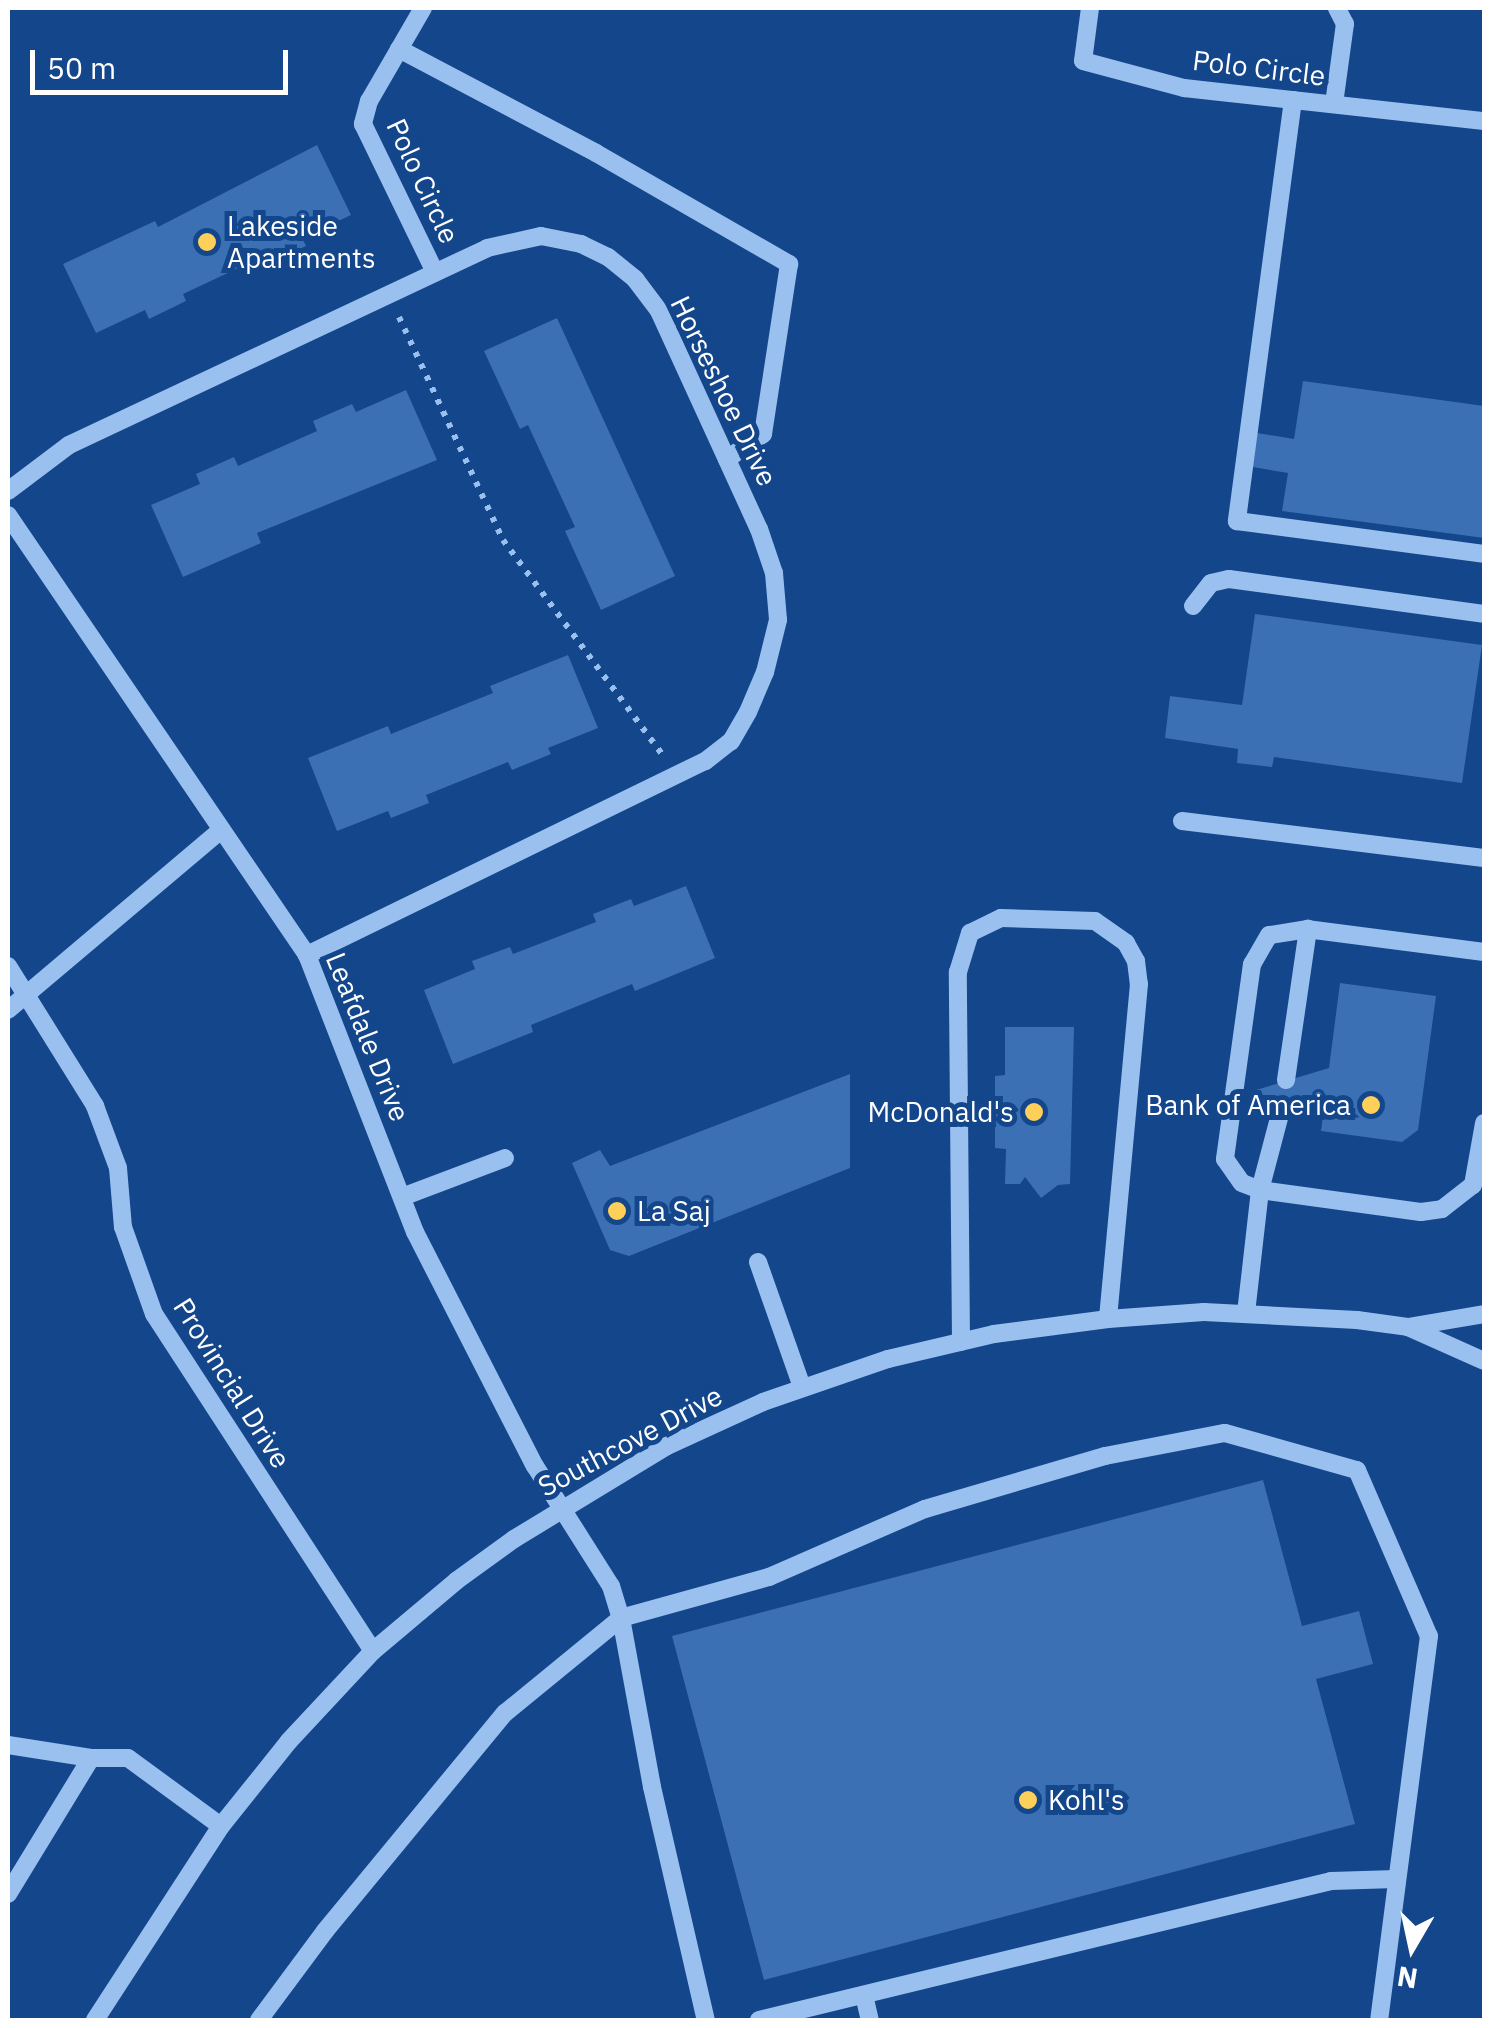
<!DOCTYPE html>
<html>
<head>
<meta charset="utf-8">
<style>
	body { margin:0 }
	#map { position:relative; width:1492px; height:2028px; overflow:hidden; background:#13468b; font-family:"IBM Plex Sans",sans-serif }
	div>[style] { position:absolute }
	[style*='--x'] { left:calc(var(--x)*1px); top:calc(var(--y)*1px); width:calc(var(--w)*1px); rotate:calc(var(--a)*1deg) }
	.building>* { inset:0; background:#3b70b4 }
	.path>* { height:6px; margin-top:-3px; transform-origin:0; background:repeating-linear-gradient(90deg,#9ac0f0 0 5px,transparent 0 13px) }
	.minor>* { height:18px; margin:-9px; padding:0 9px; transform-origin:9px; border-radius:9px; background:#9ac0f0 }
	.dots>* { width:28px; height:28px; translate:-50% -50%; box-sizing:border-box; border:5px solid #13468b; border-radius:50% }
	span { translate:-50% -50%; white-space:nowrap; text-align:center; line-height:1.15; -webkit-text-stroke:10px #13468b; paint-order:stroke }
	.street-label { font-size:28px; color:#fff }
	.poi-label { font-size:28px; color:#fff }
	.left { translate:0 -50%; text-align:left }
	.right { translate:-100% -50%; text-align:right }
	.frame { position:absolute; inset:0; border:10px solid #fff; pointer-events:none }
	.north { position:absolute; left:1362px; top:1898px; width:100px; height:100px; -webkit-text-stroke:8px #13468b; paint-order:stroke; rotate:189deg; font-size:28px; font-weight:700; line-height:40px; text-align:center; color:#fff }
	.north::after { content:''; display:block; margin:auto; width:35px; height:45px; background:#fff; clip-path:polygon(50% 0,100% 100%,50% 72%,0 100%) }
	.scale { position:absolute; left:30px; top:50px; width:258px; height:45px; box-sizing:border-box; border:5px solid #fff; border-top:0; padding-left:12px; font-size:30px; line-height:35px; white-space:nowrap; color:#fff; -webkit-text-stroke:8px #13468b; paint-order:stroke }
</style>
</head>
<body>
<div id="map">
	<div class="building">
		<div style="clip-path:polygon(317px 145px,351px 215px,302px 238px,306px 246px,267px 264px,264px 256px,183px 294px,186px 301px,149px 319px,145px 310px,96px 333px,63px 264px,155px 221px,158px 227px)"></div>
		<div style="clip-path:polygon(557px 318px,675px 576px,601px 610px,565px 531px,575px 527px,528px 425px,520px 429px,484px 351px)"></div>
		<div style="clip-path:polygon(1303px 381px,1484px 406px,1484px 538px,1282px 511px,1288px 473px,1247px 466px,1251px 432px,1294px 439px)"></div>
		<div style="clip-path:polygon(406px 390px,437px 460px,257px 533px,261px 543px,183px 577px,151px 505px,200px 484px,196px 474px,234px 457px,238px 466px,317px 431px,313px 421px,352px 404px,356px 412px)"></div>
		<div style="clip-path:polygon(1255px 614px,1482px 645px,1462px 783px,1274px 757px,1272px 767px,1237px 763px,1238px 749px,1165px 738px,1170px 696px,1242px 705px)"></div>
		<div style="clip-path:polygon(568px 655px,598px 728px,548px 748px,551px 754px,512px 770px,508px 762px,426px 795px,429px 803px,391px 818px,388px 811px,337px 831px,308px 758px,388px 726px,391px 734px,493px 693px,490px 686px)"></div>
		<div style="clip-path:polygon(686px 886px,715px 958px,635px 991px,632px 984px,531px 1025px,533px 1032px,453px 1064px,424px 990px,475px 969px,472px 961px,510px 947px,513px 954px,596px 922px,593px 914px,631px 899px,634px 906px)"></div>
		<div style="clip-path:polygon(1340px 983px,1436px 996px,1418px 1130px,1402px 1142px,1321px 1131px,1326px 1094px,1251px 1116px,1256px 1090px,1329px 1068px)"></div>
		<div style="clip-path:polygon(1005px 1027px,1074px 1027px,1070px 1184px,1058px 1185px,1041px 1198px,1025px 1177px,1020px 1184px,1005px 1184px,1006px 1149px,995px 1148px,995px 1076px,1005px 1075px)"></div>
		<div style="clip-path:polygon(850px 1074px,850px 1168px,629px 1256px,610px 1250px,572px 1163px,600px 1150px,610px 1166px)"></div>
		<div style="clip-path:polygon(1263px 1480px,1302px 1626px,1359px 1611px,1373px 1664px,1316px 1679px,1355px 1824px,764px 1980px,672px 1636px)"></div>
	</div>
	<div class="path">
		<div style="--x:399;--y:317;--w:246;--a:65"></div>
		<div style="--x:503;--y:540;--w:267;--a:53.4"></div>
	</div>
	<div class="minor">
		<div style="--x:423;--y:8;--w:108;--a:120.1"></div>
		<div style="--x:369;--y:101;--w:24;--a:105"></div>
		<div style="--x:363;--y:124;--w:165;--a:64.1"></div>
		<div style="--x:1090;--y:8;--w:53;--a:97.5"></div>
		<div style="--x:1083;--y:61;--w:105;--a:15"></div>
		<div style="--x:1184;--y:88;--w:302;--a:6.3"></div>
		<div style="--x:399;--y:49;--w:223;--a:27.8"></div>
		<div style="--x:596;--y:153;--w:223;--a:29.9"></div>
		<div style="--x:789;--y:264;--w:172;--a:98.7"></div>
		<div style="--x:763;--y:434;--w:44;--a:145.2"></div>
		<div style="--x:1293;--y:100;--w:425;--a:97.6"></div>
		<div style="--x:1237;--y:521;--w:249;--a:7.6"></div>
		<div style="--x:1334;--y:104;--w:81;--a:-82.2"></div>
		<div style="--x:1345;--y:24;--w:18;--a:-117"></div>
		<div style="--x:8;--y:491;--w:76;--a:-37"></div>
		<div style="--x:69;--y:445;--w:462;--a:-25.2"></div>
		<div style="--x:487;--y:248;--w:55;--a:-12.5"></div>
		<div style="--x:541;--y:236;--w:41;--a:11.3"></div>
		<div style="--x:581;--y:244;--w:30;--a:26"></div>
		<div style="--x:608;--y:257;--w:35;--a:39"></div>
		<div style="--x:635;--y:279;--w:40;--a:53"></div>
		<div style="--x:659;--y:311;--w:240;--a:65.4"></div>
		<div style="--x:759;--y:529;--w:46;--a:71.2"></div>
		<div style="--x:774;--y:573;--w:47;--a:85.1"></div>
		<div style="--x:778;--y:620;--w:54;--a:104"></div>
		<div style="--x:765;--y:672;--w:43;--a:113"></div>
		<div style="--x:748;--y:712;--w:34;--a:120"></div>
		<div style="--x:731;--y:741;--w:33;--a:142"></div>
		<div style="--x:705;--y:761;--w:443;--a:154"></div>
		<div style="--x:8;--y:515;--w:532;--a:55.8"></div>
		<div style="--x:307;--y:955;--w:297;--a:68.7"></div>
		<div style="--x:415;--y:1232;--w:263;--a:62.9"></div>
		<div style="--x:535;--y:1466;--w:142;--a:57.7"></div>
		<div style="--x:611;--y:1586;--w:34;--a:73"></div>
		<div style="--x:621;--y:1618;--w:154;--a:-15.5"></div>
		<div style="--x:769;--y:1577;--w:170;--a:-23.6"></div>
		<div style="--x:925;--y:1509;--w:188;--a:-16.4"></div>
		<div style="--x:1105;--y:1456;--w:122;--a:-10.9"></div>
		<div style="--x:1225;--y:1433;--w:137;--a:15.7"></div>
		<div style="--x:1357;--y:1470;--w:181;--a:66.6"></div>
		<div style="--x:1429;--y:1636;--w:387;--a:97.4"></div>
		<div style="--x:1193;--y:606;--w:29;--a:-52"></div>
		<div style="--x:1211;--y:583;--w:18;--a:-13"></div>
		<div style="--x:1229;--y:579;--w:257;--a:7.8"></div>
		<div style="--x:1182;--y:821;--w:304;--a:7"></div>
		<div style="--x:1484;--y:952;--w:177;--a:-172.6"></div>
		<div style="--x:1308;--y:929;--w:39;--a:171"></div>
		<div style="--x:1269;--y:935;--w:34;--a:120"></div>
		<div style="--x:1252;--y:964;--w:197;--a:97.9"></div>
		<div style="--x:1225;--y:1159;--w:29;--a:55"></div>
		<div style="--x:1242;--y:1183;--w:19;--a:21"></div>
		<div style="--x:1260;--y:1190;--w:162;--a:7.8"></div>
		<div style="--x:1421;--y:1212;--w:21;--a:-8"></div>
		<div style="--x:1442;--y:1209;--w:39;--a:-38"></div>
		<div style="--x:1473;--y:1185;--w:63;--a:-79.9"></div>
		<div style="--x:8;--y:966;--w:165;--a:58.1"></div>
		<div style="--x:95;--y:1106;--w:66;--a:69.6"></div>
		<div style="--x:118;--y:1168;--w:59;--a:85.2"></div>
		<div style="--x:123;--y:1227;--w:92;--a:70.4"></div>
		<div style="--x:154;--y:1314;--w:402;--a:57"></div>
		<div style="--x:8;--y:1010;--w:276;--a:-40.2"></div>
		<div style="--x:1286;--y:1080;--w:153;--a:-81.7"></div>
		<div style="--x:402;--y:1197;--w:110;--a:-20.7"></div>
		<div style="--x:758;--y:1262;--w:133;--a:70.6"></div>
		<div style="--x:1246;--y:1313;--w:124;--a:-83.5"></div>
		<div style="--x:1260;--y:1190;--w:86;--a:-75.2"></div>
		<div style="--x:1408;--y:1327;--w:77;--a:-9.7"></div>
		<div style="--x:961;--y:1342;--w:370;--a:-90.5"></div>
		<div style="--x:958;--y:972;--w:41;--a:-72.9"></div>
		<div style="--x:970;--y:933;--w:34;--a:-26"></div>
		<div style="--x:1001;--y:918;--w:94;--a:1.8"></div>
		<div style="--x:1095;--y:921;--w:38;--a:35"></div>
		<div style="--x:1126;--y:943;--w:21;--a:61"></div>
		<div style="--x:1136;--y:961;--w:23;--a:83"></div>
		<div style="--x:1139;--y:984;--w:336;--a:95.3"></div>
		<div style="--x:8;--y:1745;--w:84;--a:8.9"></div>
		<div style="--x:91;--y:1758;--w:37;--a:0"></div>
		<div style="--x:128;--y:1758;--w:115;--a:36.2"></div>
		<div style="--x:8;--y:1894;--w:159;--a:-58.6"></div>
		<div style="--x:864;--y:1995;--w:26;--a:77"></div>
		<div style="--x:95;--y:2020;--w:231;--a:-57"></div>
		<div style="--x:221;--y:1826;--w:109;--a:-51.3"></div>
		<div style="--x:289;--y:1741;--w:123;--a:-47"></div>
		<div style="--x:373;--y:1651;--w:109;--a:-40.1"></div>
		<div style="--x:456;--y:1581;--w:72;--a:-35.9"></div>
		<div style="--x:514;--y:1539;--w:179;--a:-31.3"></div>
		<div style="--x:667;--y:1446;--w:106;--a:-24.6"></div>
		<div style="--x:763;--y:1402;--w:132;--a:-19"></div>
		<div style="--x:888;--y:1359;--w:109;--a:-13.3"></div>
		<div style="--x:994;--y:1334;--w:115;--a:-7.5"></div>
		<div style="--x:1108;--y:1319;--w:96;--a:-4.2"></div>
		<div style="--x:1204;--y:1312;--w:153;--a:3"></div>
		<div style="--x:1357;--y:1320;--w:51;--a:7.8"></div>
		<div style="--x:1408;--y:1327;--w:83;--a:24.1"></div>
		<div style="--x:259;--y:2020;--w:111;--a:-53.4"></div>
		<div style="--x:325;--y:1931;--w:283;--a:-50.5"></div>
		<div style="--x:505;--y:1713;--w:150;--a:-39.3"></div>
		<div style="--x:621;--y:1618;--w:172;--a:79.6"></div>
		<div style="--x:652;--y:1787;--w:239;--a:77"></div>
		<div style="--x:759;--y:2020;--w:589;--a:-13.66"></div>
		<div style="--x:1331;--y:1881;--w:65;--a:-1.8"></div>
	</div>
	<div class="dots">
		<div style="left:207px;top:242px;background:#ffd059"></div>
		<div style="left:1371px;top:1105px;background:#ffd059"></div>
		<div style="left:1034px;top:1112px;background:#ffd059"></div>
		<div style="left:617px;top:1211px;background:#ffd059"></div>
		<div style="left:1028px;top:1800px;background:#ffd059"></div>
	</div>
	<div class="street-label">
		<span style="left:1259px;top:68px;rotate:7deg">Polo Circle</span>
		<span style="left:423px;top:181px;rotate:65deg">Polo Circle</span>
		<span style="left:724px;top:391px;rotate:64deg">Horseshoe Drive</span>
		<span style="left:368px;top:1037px;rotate:68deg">Leafdale Drive</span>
		<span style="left:232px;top:1383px;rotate:58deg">Provincial Drive</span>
		<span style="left:630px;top:1441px;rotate:-28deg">Southcove Drive</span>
	</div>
	<div class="poi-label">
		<span class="left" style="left:227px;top:242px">Lakeside<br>Apartments</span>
		<span class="right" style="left:1351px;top:1105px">Bank of America</span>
		<span class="right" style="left:1014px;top:1112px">McDonald's</span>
		<span class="left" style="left:637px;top:1211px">La Saj</span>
		<span class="left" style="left:1048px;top:1800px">Kohl's</span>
	</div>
	<div class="frame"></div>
	<div class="north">N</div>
	<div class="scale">50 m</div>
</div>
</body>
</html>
